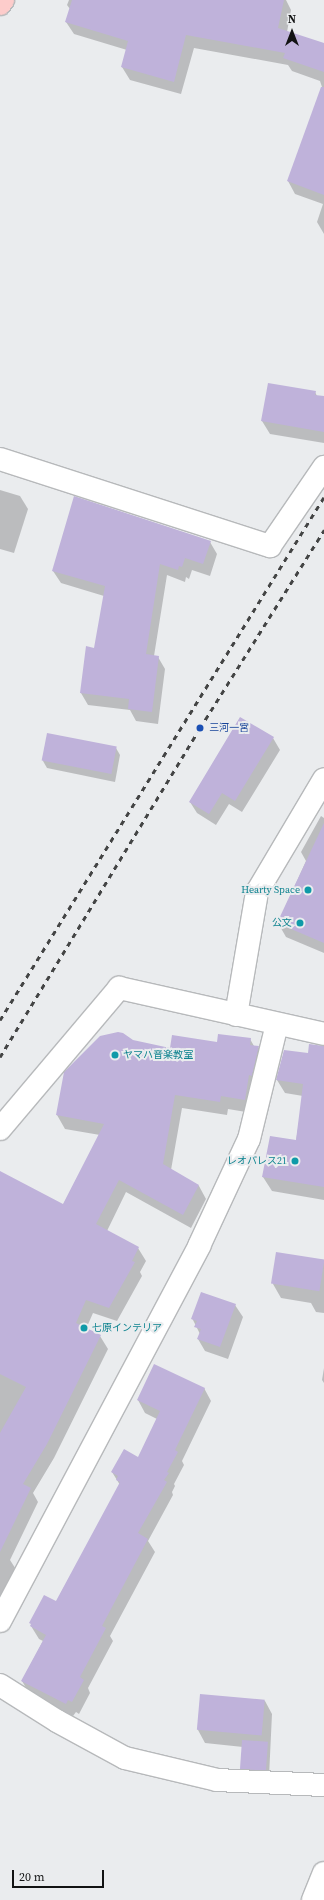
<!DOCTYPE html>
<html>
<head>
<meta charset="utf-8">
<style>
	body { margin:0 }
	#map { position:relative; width:324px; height:1900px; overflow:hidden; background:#eaecee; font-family:"Source Serif 4","Noto Sans JP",serif }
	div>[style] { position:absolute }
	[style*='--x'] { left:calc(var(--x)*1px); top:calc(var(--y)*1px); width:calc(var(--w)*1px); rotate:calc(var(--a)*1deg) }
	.shadow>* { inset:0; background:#0003 }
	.building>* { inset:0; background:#bfb2da; transform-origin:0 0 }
	.roads { filter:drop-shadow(1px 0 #b7b9bb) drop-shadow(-1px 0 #b7b9bb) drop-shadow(0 1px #b7b9bb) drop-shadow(0 -1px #b7b9bb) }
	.minor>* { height:22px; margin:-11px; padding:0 11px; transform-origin:11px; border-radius:11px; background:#fff }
	.major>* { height:22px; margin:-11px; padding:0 11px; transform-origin:11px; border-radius:11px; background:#fdcccb }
	.rail>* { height:3px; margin-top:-1.5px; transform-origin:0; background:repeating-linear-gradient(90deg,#434444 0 5px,transparent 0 10px) }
	.dots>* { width:11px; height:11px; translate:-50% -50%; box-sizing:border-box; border:2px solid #eaecee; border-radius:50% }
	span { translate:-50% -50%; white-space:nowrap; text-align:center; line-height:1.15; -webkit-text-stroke:4px #eaecee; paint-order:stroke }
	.transit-label { font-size:10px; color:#164399 }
	.left { translate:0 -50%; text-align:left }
	.culture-label { font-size:10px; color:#0d838f }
	.right { translate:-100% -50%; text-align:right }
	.north { position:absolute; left:272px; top:12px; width:40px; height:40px; -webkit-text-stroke:3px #eaecee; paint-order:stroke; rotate:0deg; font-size:11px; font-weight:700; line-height:16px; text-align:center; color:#121313 }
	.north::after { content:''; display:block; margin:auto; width:14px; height:18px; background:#121313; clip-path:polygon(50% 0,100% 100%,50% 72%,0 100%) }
	.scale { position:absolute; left:12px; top:1870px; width:92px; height:18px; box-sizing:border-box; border:2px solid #121313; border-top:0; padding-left:5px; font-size:12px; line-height:14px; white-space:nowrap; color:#121313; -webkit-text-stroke:3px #eaecee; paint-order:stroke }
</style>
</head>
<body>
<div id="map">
	<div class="shadow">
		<div style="clip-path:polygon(69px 0,286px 0,291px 10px,287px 32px,324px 44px,324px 234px,317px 222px,323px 204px,295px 194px,288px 181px,322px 87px,320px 81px,292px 71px,288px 65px,194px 48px,181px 94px,130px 80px,122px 67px,127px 50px,74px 34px,66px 22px,70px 9px,67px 5px)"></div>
		<div style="clip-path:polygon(315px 392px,317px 396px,324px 397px,324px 443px,270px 434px,262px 421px)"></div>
		<div style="clip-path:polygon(0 490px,20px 496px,28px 509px,14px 553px,0 549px)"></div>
		<div style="clip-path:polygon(210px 542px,217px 554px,210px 576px,192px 570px,189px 579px,186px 577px,185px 582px,167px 575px,154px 656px,158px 657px,165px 669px,158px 724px,136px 721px,130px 710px,88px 705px,81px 693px,95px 649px,104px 596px,61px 583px,53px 571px)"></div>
		<div style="clip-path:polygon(48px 734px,116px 748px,120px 755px,115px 782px,47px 768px,43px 761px)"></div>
		<div style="clip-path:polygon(273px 738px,280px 750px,242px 812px,229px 804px,216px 825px,197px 813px,190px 802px)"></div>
		<div style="clip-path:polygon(321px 816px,324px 818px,324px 953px,286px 937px,278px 923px,306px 861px,301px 852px)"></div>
		<div style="clip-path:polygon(250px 1039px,254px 1046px,258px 1047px,266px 1060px,252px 1113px,228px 1109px,227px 1115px,182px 1108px,171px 1170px,199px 1186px,206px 1199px,191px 1228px,126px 1192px,107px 1231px,138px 1248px,146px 1261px,140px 1272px,142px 1276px,117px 1321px,93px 1313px,86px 1329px,100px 1336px,108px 1349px,54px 1458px,33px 1493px,38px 1502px,10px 1560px,17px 1571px,0 1602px,0 1173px,63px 1205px,100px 1135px,65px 1129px,57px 1115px,65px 1073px,133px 1041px,171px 1049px)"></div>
		<div style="clip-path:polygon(324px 1057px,324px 1200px,272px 1191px,263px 1177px,296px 1141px,303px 1096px,285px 1093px,277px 1080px)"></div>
		<div style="clip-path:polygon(277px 1254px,324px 1260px,324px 1313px,316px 1312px,311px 1303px,281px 1298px,273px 1284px)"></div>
		<div style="clip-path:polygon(235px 1305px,243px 1317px,228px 1359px,205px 1351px,198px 1339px,200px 1334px,192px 1318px)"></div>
		<div style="clip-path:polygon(324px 1368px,324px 1383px,322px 1380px)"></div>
		<div style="clip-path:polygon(204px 1388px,211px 1401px,182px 1461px,184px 1465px,174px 1484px,175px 1486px,172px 1492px,173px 1495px,148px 1541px,155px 1552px,110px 1636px,113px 1641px,88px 1688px,90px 1693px,79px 1714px,76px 1712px,73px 1716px,29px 1693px,22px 1681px,43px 1641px,39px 1639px,31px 1626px,56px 1602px,120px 1485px,112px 1472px,139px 1458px,157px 1419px,145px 1413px,138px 1400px)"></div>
		<div style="clip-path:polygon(201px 1695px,265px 1701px,272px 1714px,269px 1777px,245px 1776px,241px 1768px,243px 1747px,205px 1743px,198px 1730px)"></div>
	</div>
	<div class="building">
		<div style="clip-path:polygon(72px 0,284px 0,278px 28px,324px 43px,324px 72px,283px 58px,285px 53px,186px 35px,174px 82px,121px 67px,128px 41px,65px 22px)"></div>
		<div style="clip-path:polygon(321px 87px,324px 87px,324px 195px,287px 181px)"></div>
		<div style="clip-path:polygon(268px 383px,316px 391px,315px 395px,324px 396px,324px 432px,261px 421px)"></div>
		<div style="clip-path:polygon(74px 496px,211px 541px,203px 564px,185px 558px,182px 567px,179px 566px,178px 570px,160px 564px,146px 654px,159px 656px,152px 712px,128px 709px,129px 699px,80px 693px,86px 646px,94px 648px,105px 586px,52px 571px)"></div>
		<div style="clip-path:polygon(240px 717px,274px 737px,235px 801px,222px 793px,209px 814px,189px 802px)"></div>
		<div style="left:47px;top:733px;width:71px;height:28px;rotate:11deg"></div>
		<div style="clip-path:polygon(324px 823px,324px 943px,277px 923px)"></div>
		<div style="clip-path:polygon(118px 1032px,123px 1033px,133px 1040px,170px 1048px,172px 1035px,217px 1042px,218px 1034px,251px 1038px,250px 1045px,259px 1046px,252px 1076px,249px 1075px,245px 1100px,221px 1096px,220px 1102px,175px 1095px,163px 1164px,199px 1185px,183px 1215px,119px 1180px,96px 1224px,139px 1247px,132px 1261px,135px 1262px,109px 1308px,86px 1300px,76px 1323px,101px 1335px,47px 1444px,23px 1484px,31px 1488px,0 1552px,0 1433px,26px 1387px,0 1374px,0 1171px,63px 1204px,104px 1124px,56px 1115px,64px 1072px,100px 1036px)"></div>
		<div style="clip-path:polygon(309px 1044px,324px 1046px,324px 1187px,262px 1177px,270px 1136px,296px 1140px,303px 1084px,276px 1080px,284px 1050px,308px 1053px)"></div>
		<div style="left:276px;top:1252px;width:49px;height:32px;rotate:9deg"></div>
		<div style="clip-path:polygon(201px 1292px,236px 1304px,220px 1347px,197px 1339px,201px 1329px,194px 1327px,197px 1321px,191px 1319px)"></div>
		<div style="clip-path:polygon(154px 1364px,205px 1388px,175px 1450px,178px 1452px,167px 1472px,169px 1473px,164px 1480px,167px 1482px,138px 1533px,148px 1539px,102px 1626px,106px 1628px,80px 1677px,84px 1680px,72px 1702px,68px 1700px,66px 1704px,21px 1681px,46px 1635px,30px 1626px,31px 1624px,29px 1623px,44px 1595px,56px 1601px,120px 1482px,116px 1480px,118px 1476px,111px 1472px,124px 1449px,138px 1457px,160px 1411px,137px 1400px)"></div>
		<div style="left:200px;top:1694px;width:65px;height:36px;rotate:5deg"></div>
		<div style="left:242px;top:1740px;width:26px;height:29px;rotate:4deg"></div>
	</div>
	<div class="roads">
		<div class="minor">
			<div style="--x:0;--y:459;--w:284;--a:17.9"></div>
			<div style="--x:270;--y:546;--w:96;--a:-55.6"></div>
			<div style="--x:236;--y:1015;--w:125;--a:-80.3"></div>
			<div style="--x:257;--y:892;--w:131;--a:-59.3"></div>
			<div style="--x:0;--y:1129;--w:185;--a:-49.8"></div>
			<div style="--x:119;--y:988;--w:210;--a:12.6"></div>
			<div style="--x:0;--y:1621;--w:425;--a:-62"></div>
			<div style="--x:199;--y:1246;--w:118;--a:-65"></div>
			<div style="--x:249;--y:1139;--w:118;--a:-76.3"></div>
			<div style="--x:0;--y:1685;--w:67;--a:32.3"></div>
			<div style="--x:57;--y:1721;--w:77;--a:28.6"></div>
			<div style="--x:125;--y:1758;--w:95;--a:13.4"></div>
			<div style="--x:217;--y:1780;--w:107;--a:2.7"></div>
			<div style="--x:313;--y:1900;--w:29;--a:-68"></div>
		</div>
		<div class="major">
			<div style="--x:0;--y:4;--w:5;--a:-53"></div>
		</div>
	</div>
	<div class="rail">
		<div style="--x:0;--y:1020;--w:615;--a:-58.22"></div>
		<div style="--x:0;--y:1057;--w:385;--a:-58.7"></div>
		<div style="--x:200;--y:728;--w:234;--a:-57.9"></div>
	</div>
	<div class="dots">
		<div style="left:200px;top:728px;background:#1a4fb4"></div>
		<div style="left:308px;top:890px;background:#0f9aa8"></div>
		<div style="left:300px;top:923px;background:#0f9aa8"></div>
		<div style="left:115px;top:1055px;background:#0f9aa8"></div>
		<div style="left:295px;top:1161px;background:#0f9aa8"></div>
		<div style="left:84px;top:1328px;background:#0f9aa8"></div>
	</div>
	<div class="transit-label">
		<span class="left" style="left:209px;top:728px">三河一宮</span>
	</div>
	<div class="culture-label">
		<span class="right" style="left:300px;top:890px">Hearty Space</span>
		<span class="right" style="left:292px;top:923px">公文</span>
		<span class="left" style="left:123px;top:1055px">ヤマハ音楽教室</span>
		<span class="right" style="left:287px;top:1161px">レオパレス21</span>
		<span class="left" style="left:92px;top:1328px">七原インテリア</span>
	</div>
	<div class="north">N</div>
	<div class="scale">20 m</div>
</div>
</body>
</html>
